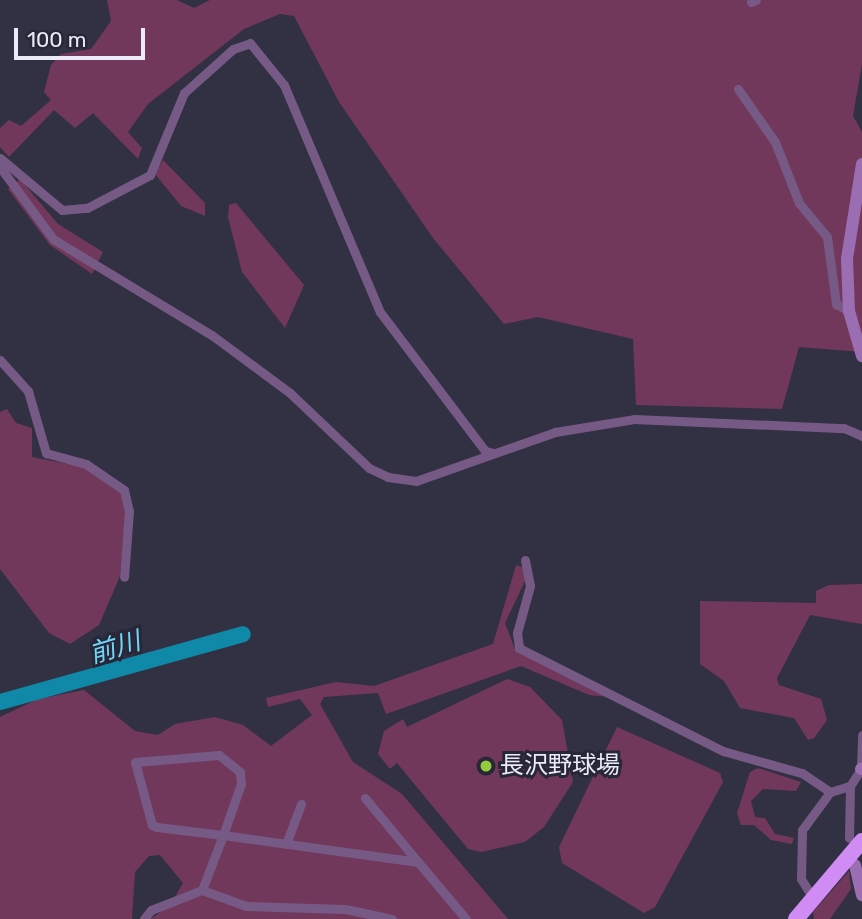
<!DOCTYPE html>
<html>
<head>
<meta charset="utf-8">
<style>
	body { margin:0 }
	#map { position:relative; width:862px; height:919px; overflow:hidden; background:#313143; font-family:Rubik,"Noto Sans JP",sans-serif }
	div>[style] { position:absolute }
	[style*='--x'] { left:calc(var(--x)*1px); top:calc(var(--y)*1px); width:calc(var(--w)*1px); rotate:calc(var(--a)*1deg) }
	.green>* { inset:0; background:#72385c }
	.river>* { height:16px; margin:-8px; padding:0 8px; transform-origin:8px; border-radius:8px; background:#0f89a7 }
	.street>* { height:9px; margin:-4.5px; padding:0 4.5px; transform-origin:4.5px; border-radius:4.5px; background:#765a85 }
	.secondary>* { height:12px; margin:-6px; padding:0 6px; transform-origin:6px; border-radius:6px; background:#9b6eb3 }
	.highway>* { height:16px; margin:-8px; padding:0 8px; transform-origin:8px; border-radius:8px; background:#d18bf5 }
	.dots>* { width:19px; height:19px; translate:-50% -50%; box-sizing:border-box; border:4px solid #272738; border-radius:50% }
	span { translate:-50% -50%; white-space:nowrap; text-align:center; line-height:1.15; -webkit-text-stroke:6px #272738; paint-order:stroke }
	.poi-label { font-size:24px; color:#eaebf6 }
	.left { translate:0 -50%; text-align:left }
	.water-label { font-size:26px; color:#70d9fa; font-style:italic }
	.scale { position:absolute; left:14px; top:28px; width:131px; height:32px; box-sizing:border-box; border:4px solid #eaebf6; border-top:0; padding-left:9px; font-size:21px; line-height:24px; white-space:nowrap; color:#eaebf6; -webkit-text-stroke:5px #272738; paint-order:stroke }
</style>
</head>
<body>
<div id="map">
	<div class="green">
		<div style="clip-path:polygon(107px 0,177px 0,194px 8px,210px 0,862px 0,862px 64px,853px 116px,862px 132px,862px 352px,799px 347px,782px 409px,636px 405px,633px 339px,538px 317px,504px 324px,433px 238px,339px 102px,294px 16px,280px 14px,244px 29px,148px 104px,128px 132px,142px 148px,138px 159px,93px 113px,75px 128px,54px 110px,9px 157px,0 147px,0 128px,9px 120px,21px 126px,51px 100px,44px 92px,51px 65px,61px 54px,91px 49px,111px 21px)"></div>
		<div style="clip-path:polygon(163px 160px,205px 203px,205px 216px,181px 206px,155px 174px)"></div>
		<div style="clip-path:polygon(20px 179px,58px 224px,103px 252px,92px 274px,50px 245px,8px 189px)"></div>
		<div style="clip-path:polygon(236px 203px,304px 285px,285px 328px,242px 272px,228px 217px,229px 205px)"></div>
		<div style="clip-path:polygon(7px 409px,16px 423px,32px 428px,32px 457px,84px 467px,122px 492px,126px 511px,120px 576px,99px 625px,70px 644px,49px 633px,0 569px,0 412px)"></div>
		<div style="clip-path:polygon(516px 565px,525px 568px,526px 579px,505px 623px,514px 647px,619px 698px,589px 695px,521px 666px,386px 714px,378px 693px,324px 697px,320px 704px,353px 762px,402px 794px,508px 919px,151px 919px,170px 905px,183px 883px,160px 855px,149px 856px,135px 872px,132px 919px,0 919px,0 717px,38px 699px,84px 690px,135px 731px,158px 735px,175px 724px,215px 717px,243px 725px,271px 746px,312px 715px,300px 699px,268px 707px,266px 698px,336px 682px,374px 686px,493px 644px)"></div>
		<div style="clip-path:polygon(862px 584px,862px 624px,810px 615px,777px 678px,779px 685px,821px 699px,827px 720px,814px 738px,808px 740px,794px 718px,740px 708px,724px 681px,700px 664px,700px 601px,816px 603px,816px 591px,829px 585px)"></div>
		<div style="clip-path:polygon(507px 679px,530px 687px,562px 720px,573px 782px,544px 827px,525px 842px,481px 852px,468px 849px,397px 763px,390px 769px,378px 754px,384px 731px,403px 719px,407px 727px)"></div>
		<div style="clip-path:polygon(617px 727px,720px 773px,723px 782px,655px 907px,644px 913px,562px 863px,559px 847px)"></div>
		<div style="clip-path:polygon(758px 768px,801px 782px,796px 791px,763px 789px,751px 801px,755px 817px,765px 818px,775px 834px,794px 838px,792px 844px,771px 840px,754px 825px,741px 825px,737px 813px,750px 772px)"></div>
		<div style="clip-path:polygon(849px 871px,851px 889px,830px 919px,814px 919px,813px 912px)"></div>
	</div>
	<div class="river">
		<div style="--x:0;--y:702;--w:252;--a:-15.6"></div>
	</div>
	<div class="street">
		<div style="--x:751;--y:2;--w:5;--a:-22"></div>
		<div style="--x:738;--y:89;--w:65;--a:55.1"></div>
		<div style="--x:775;--y:142;--w:66;--a:68.5"></div>
		<div style="--x:799;--y:203;--w:44;--a:50.5"></div>
		<div style="--x:827;--y:237;--w:68;--a:82.3"></div>
		<div style="--x:836;--y:304;--w:15;--a:28"></div>
		<div style="--x:0;--y:158;--w:81;--a:40"></div>
		<div style="--x:62;--y:210;--w:25;--a:-5"></div>
		<div style="--x:87;--y:208;--w:71;--a:-27.6"></div>
		<div style="--x:150;--y:175;--w:89;--a:-67.5"></div>
		<div style="--x:184;--y:93;--w:66;--a:-41.9"></div>
		<div style="--x:233;--y:49;--w:18;--a:-19"></div>
		<div style="--x:250;--y:43;--w:54;--a:51"></div>
		<div style="--x:284;--y:85;--w:246;--a:67.1"></div>
		<div style="--x:380;--y:312;--w:174;--a:52.9"></div>
		<div style="--x:485;--y:451;--w:9;--a:13"></div>
		<div style="--x:0;--y:167;--w:89;--a:53.6"></div>
		<div style="--x:53;--y:239;--w:187;--a:31.2"></div>
		<div style="--x:213;--y:336;--w:96;--a:36.5"></div>
		<div style="--x:290;--y:393;--w:109;--a:43.5"></div>
		<div style="--x:369;--y:468;--w:21;--a:25"></div>
		<div style="--x:388;--y:477;--w:28;--a:8"></div>
		<div style="--x:416;--y:481;--w:147;--a:-19.4"></div>
		<div style="--x:555;--y:432;--w:80;--a:-9.3"></div>
		<div style="--x:634;--y:419;--w:210;--a:2.5"></div>
		<div style="--x:844;--y:428;--w:20;--a:24"></div>
		<div style="--x:0;--y:360;--w:42;--a:47.9"></div>
		<div style="--x:28;--y:391;--w:65;--a:73.8"></div>
		<div style="--x:46;--y:453;--w:41;--a:15.4"></div>
		<div style="--x:86;--y:464;--w:46;--a:34.4"></div>
		<div style="--x:124;--y:490;--w:22;--a:77"></div>
		<div style="--x:129;--y:511;--w:66;--a:94.3"></div>
		<div style="--x:525;--y:560;--w:26;--a:79"></div>
		<div style="--x:530;--y:586;--w:49;--a:105.5"></div>
		<div style="--x:517;--y:633;--w:15;--a:82"></div>
		<div style="--x:519;--y:648;--w:229;--a:26.8"></div>
		<div style="--x:723;--y:751;--w:82;--a:15.6"></div>
		<div style="--x:802;--y:773;--w:34;--a:34"></div>
		<div style="--x:365;--y:798;--w:83;--a:50.4"></div>
		<div style="--x:849;--y:838;--w:52;--a:-88.9"></div>
		<div style="--x:850;--y:786;--w:20;--a:-57"></div>
		<div style="--x:861;--y:769;--w:34;--a:-88"></div>
		<div style="--x:286;--y:844;--w:43;--a:-69.4"></div>
		<div style="--x:202;--y:890;--w:59;--a:-69.1"></div>
		<div style="--x:223;--y:835;--w:54;--a:-70.6"></div>
		<div style="--x:241;--y:784;--w:12;--a:-95"></div>
		<div style="--x:240;--y:772;--w:27;--a:-141"></div>
		<div style="--x:219;--y:755;--w:84;--a:175.2"></div>
		<div style="--x:135;--y:762;--w:65;--a:74.9"></div>
		<div style="--x:152;--y:825;--w:5;--a:22"></div>
		<div style="--x:157;--y:827;--w:66;--a:6.9"></div>
		<div style="--x:223;--y:835;--w:197;--a:7.9"></div>
		<div style="--x:418;--y:862;--w:75;--a:49.9"></div>
		<div style="--x:813;--y:898;--w:22;--a:-122"></div>
		<div style="--x:801;--y:879;--w:49;--a:-88.8"></div>
		<div style="--x:802;--y:830;--w:47;--a:-53.6"></div>
		<div style="--x:830;--y:792;--w:21;--a:-17"></div>
		<div style="--x:144;--y:919;--w:11;--a:-52"></div>
		<div style="--x:151;--y:910;--w:55;--a:-21.4"></div>
		<div style="--x:202;--y:890;--w:47;--a:20"></div>
		<div style="--x:246;--y:906;--w:99;--a:1.7"></div>
		<div style="--x:345;--y:909;--w:48;--a:12"></div>
	</div>
	<div class="secondary">
		<div style="--x:862;--y:164;--w:96;--a:99"></div>
		<div style="--x:847;--y:259;--w:52;--a:87.8"></div>
		<div style="--x:849;--y:311;--w:47;--a:73.9"></div>
		<div style="--x:861;--y:769;--w:1;--a:-45"></div>
		<div style="--x:855;--y:865;--w:31;--a:77"></div>
	</div>
	<div class="highway">
		<div style="--x:796;--y:919;--w:102;--a:-49.8"></div>
	</div>
	<div class="dots">
		<div style="left:486px;top:766px;background:#93cd3d"></div>
	</div>
	<div class="poi-label">
		<span class="left" style="left:500px;top:766px">長沢野球場</span>
	</div>
	<div class="water-label">
		<span style="left:115px;top:648px;rotate:-17deg">前川</span>
	</div>
	<div class="scale">100 m</div>
</div>
</body>
</html>
